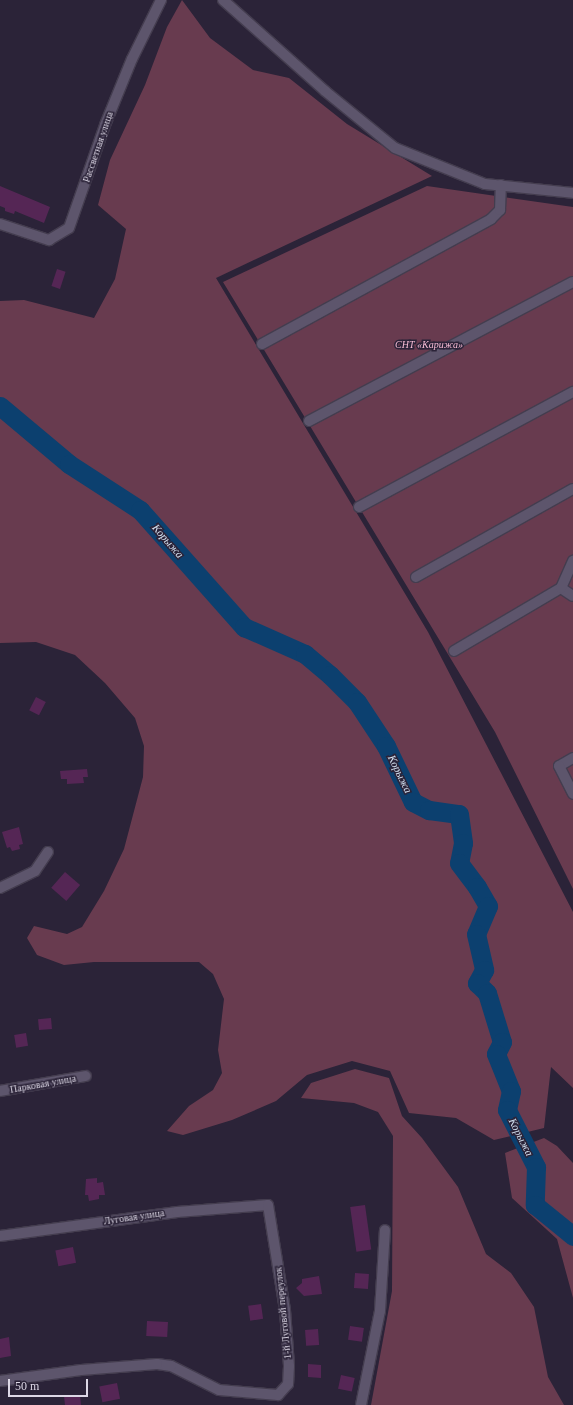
<!DOCTYPE html>
<html>
<head>
<meta charset="utf-8">
<style>
	body { margin:0 }
	#map { position:relative; width:573px; height:1405px; overflow:hidden; background:#2b2338; font-family:Georgia,serif }
	div>[style] { position:absolute }
	[style*='--x'] { left:calc(var(--x)*1px); top:calc(var(--y)*1px); width:calc(var(--w)*1px); rotate:calc(var(--a)*1deg) }
	.green>* { inset:0; background:#683b4f }
	.river>* { height:19px; margin:-9.5px; padding:0 9.5px; transform-origin:9.5px; border-radius:9.5px; background:#0c406f }
	.building>* { inset:0; background:#552655; transform-origin:0 0 }
	.roads { filter:drop-shadow(1px 0 #443d4f) drop-shadow(-1px 0 #443d4f) drop-shadow(0 1px #443d4f) drop-shadow(0 -1px #443d4f) }
	.street>* { height:10px; margin:-5px; padding:0 5px; transform-origin:5px; border-radius:5px; background:#5d556c }
	.secondary>* { height:10px; margin:-5px; padding:0 5px; transform-origin:5px; border-radius:5px; background:#5d556c }
	span { translate:-50% -50%; white-space:nowrap; text-align:center; line-height:1.15; -webkit-text-stroke:3px #2b2338; paint-order:stroke }
	.street-label { font-size:10px; color:#ddd8e6 }
	.park-label { font-size:10px; color:#f9bdd6; font-style:italic }
	.water-label { font-size:11px; color:#d3e1f0; font-style:italic }
	.scale { position:absolute; left:8px; top:1379px; width:80px; height:18px; box-sizing:border-box; border:2px solid #ddd8e6; border-top:0; padding-left:5px; font-size:12px; line-height:14px; white-space:nowrap; color:#ddd8e6; -webkit-text-stroke:3px #2b2338; paint-order:stroke }
</style>
</head>
<body>
<div id="map">
	<div class="green">
		<div style="clip-path:polygon(182px 0,210px 38px,253px 70px,289px 78px,347px 124px,432px 176px,216px 278px,428px 632px,573px 912px,573px 1088px,551px 1067px,544px 1128px,494px 1140px,456px 1118px,409px 1113px,390px 1071px,352px 1061px,307px 1075px,276px 1101px,232px 1120px,183px 1135px,167px 1131px,189px 1106px,213px 1090px,222px 1073px,218px 1050px,224px 999px,213px 974px,199px 962px,94px 962px,64px 965px,37px 955px,27px 938px,34px 926px,67px 934px,82px 927px,104px 891px,124px 849px,143px 777px,144px 746px,135px 718px,105px 683px,75px 655px,36px 642px,0 643px,0 301px,24px 300px,94px 318px,115px 279px,126px 229px,98px 205px,110px 160px,145px 85px,167px 27px)"></div>
		<div style="clip-path:polygon(427px 186px,573px 207px,573px 889px,495px 732px,223px 282px)"></div>
		<div style="clip-path:polygon(355px 1069px,389px 1078px,402px 1116px,422px 1138px,458px 1187px,486px 1254px,511px 1273px,534px 1307px,548px 1377px,564px 1405px,371px 1405px,392px 1291px,393px 1136px,378px 1112px,354px 1103px,301px 1098px,311px 1083px)"></div>
		<div style="clip-path:polygon(544px 1138px,557px 1146px,573px 1163px,573px 1298px,557px 1239px,512px 1198px,505px 1153px)"></div>
	</div>
	<div class="river">
		<div style="--x:0;--y:406;--w:90;--a:40"></div>
		<div style="--x:69;--y:464;--w:85;--a:32.9"></div>
		<div style="--x:140;--y:510;--w:157;--a:48.4"></div>
		<div style="--x:244;--y:627;--w:67;--a:23.9"></div>
		<div style="--x:305;--y:654;--w:33;--a:40"></div>
		<div style="--x:330;--y:675;--w:38;--a:45"></div>
		<div style="--x:357;--y:702;--w:53;--a:56.6"></div>
		<div style="--x:386;--y:746;--w:62;--a:64.3"></div>
		<div style="--x:413;--y:802;--w:18;--a:27"></div>
		<div style="--x:429;--y:810;--w:30;--a:8"></div>
		<div style="--x:459;--y:814;--w:29;--a:82"></div>
		<div style="--x:463;--y:843;--w:20;--a:101"></div>
		<div style="--x:459;--y:863;--w:30;--a:53"></div>
		<div style="--x:477;--y:887;--w:22;--a:60"></div>
		<div style="--x:488;--y:906;--w:30;--a:113"></div>
		<div style="--x:476;--y:934;--w:37;--a:77"></div>
		<div style="--x:484;--y:970;--w:15;--a:118"></div>
		<div style="--x:477;--y:983;--w:14;--a:45"></div>
		<div style="--x:487;--y:993;--w:51;--a:73"></div>
		<div style="--x:502;--y:1042;--w:13;--a:117"></div>
		<div style="--x:496;--y:1054;--w:40;--a:68"></div>
		<div style="--x:511;--y:1091;--w:19;--a:102"></div>
		<div style="--x:507;--y:1110;--w:64;--a:63"></div>
		<div style="--x:536;--y:1167;--w:38;--a:92"></div>
		<div style="--x:535;--y:1205;--w:49;--a:39.2"></div>
	</div>
	<div class="building">
		<div style="clip-path:polygon(0 186px,50px 207px,44px 223px,15px 211px,14px 214px,5px 211px,5px 208px,0 206px)"></div>
		<div style="left:57px;top:269px;width:9px;height:18px;rotate:18deg"></div>
		<div style="left:36px;top:697px;width:11px;height:15px;rotate:27deg"></div>
		<div style="clip-path:polygon(87px 769px,88px 777px,83px 777px,84px 783px,67px 784px,67px 779px,61px 779px,60px 771px)"></div>
		<div style="clip-path:polygon(19px 827px,23px 844px,19px 845px,20px 849px,12px 851px,10px 847px,7px 848px,2px 832px)"></div>
		<div style="left:65px;top:872px;width:20px;height:21px;rotate:41deg"></div>
		<div style="left:51px;top:1018px;width:11px;height:13px;rotate:85deg"></div>
		<div style="left:26px;top:1033px;width:13px;height:12px;rotate:81deg"></div>
		<div style="clip-path:polygon(97px 1178px,97px 1183px,103px 1182px,105px 1195px,99px 1195px,99px 1199px,89px 1201px,88px 1195px,85px 1195px,86px 1179px)"></div>
		<div style="left:365px;top:1205px;width:45px;height:15px;rotate:82deg"></div>
		<div style="left:73px;top:1247px;width:16px;height:18px;rotate:79deg"></div>
		<div style="left:355px;top:1273px;width:14px;height:15px;rotate:4deg"></div>
		<div style="clip-path:polygon(319px 1276px,322px 1294px,304px 1296px,296px 1288px,302px 1283px,302px 1279px)"></div>
		<div style="left:261px;top:1304px;width:15px;height:13px;rotate:82deg"></div>
		<div style="left:147px;top:1321px;width:21px;height:15px;rotate:3deg"></div>
		<div style="left:350px;top:1326px;width:14px;height:14px;rotate:8deg"></div>
		<div style="left:318px;top:1329px;width:16px;height:13px;rotate:86deg"></div>
		<div style="clip-path:polygon(9px 1337px,11px 1356px,0 1358px,0 1339px)"></div>
		<div style="clip-path:polygon(308px 1364px,321px 1365px,321px 1378px,308px 1377px)"></div>
		<div style="left:341px;top:1375px;width:14px;height:14px;rotate:12deg"></div>
		<div style="left:117px;top:1383px;width:16px;height:18px;rotate:79deg"></div>
		<div style="clip-path:polygon(80px 1395px,81px 1405px,65px 1405px,64px 1396px)"></div>
	</div>
	<div class="roads">
		<div class="street">
			<div style="--x:0;--y:224;--w:52;--a:18.1"></div>
			<div style="--x:49;--y:240;--w:23;--a:-31"></div>
			<div style="--x:69;--y:228;--w:109;--a:-70.7"></div>
			<div style="--x:105;--y:125;--w:71;--a:-67.8"></div>
			<div style="--x:132;--y:59;--w:66;--a:-63.8"></div>
			<div style="--x:262;--y:344;--w:261;--a:-28.6"></div>
			<div style="--x:491;--y:219;--w:13;--a:-45"></div>
			<div style="--x:500;--y:210;--w:25;--a:-88"></div>
			<div style="--x:309;--y:421;--w:298;--a:-27.8"></div>
			<div style="--x:359;--y:507;--w:243;--a:-28.3"></div>
			<div style="--x:416;--y:577;--w:180;--a:-29.3"></div>
			<div style="--x:561;--y:588;--w:14;--a:34"></div>
			<div style="--x:454;--y:651;--w:124;--a:-30.5"></div>
			<div style="--x:561;--y:588;--w:30;--a:-66"></div>
			<div style="--x:573;--y:758;--w:16;--a:150"></div>
			<div style="--x:559;--y:766;--w:31;--a:63"></div>
			<div style="--x:0;--y:888;--w:39;--a:-26"></div>
			<div style="--x:35;--y:871;--w:23;--a:-56"></div>
			<div style="--x:0;--y:1091;--w:87;--a:-9.9"></div>
			<div style="--x:0;--y:1236;--w:179;--a:-7.7"></div>
			<div style="--x:177;--y:1212;--w:91;--a:-4.4"></div>
			<div style="--x:268;--y:1205;--w:106;--a:80.8"></div>
			<div style="--x:285;--y:1310;--w:56;--a:85.9"></div>
			<div style="--x:289;--y:1366;--w:18;--a:93"></div>
			<div style="--x:288;--y:1384;--w:15;--a:132"></div>
			<div style="--x:278;--y:1395;--w:59;--a:-175.2"></div>
			<div style="--x:219;--y:1390;--w:54;--a:-153.4"></div>
			<div style="--x:171;--y:1366;--w:14;--a:-172"></div>
			<div style="--x:157;--y:1364;--w:76;--a:175.5"></div>
			<div style="--x:81;--y:1370;--w:82;--a:172.3"></div>
			<div style="--x:361;--y:1405;--w:96;--a:-78.6"></div>
			<div style="--x:380;--y:1311;--w:81;--a:-86.5"></div>
		</div>
		<div class="secondary">
			<div style="--x:223;--y:0;--w:137;--a:41.7"></div>
			<div style="--x:325;--y:91;--w:90;--a:39.2"></div>
			<div style="--x:395;--y:148;--w:97;--a:21.8"></div>
			<div style="--x:485;--y:184;--w:88;--a:5.8"></div>
		</div>
	</div>
	<div class="street-label">
		<span style="left:98px;top:147px;rotate:-71deg">Рассветная улица</span>
		<span style="left:43px;top:1084px;rotate:-10deg">Парковая улица</span>
		<span style="left:134px;top:1217px;rotate:-8deg">Луговая улица</span>
		<span style="left:283px;top:1313px;rotate:-96deg">1-й Луговой переулок</span>
	</div>
	<div class="park-label">
		<span style="left:429px;top:345px">СНТ «Карижа»</span>
	</div>
	<div class="water-label">
		<span style="left:168px;top:541px;rotate:49deg">Корыжа</span>
		<span style="left:400px;top:774px;rotate:64deg">Корыжа</span>
		<span style="left:521px;top:1137px;rotate:63deg">Корыжа</span>
	</div>
	<div class="scale">50 m</div>
</div>
</body>
</html>
